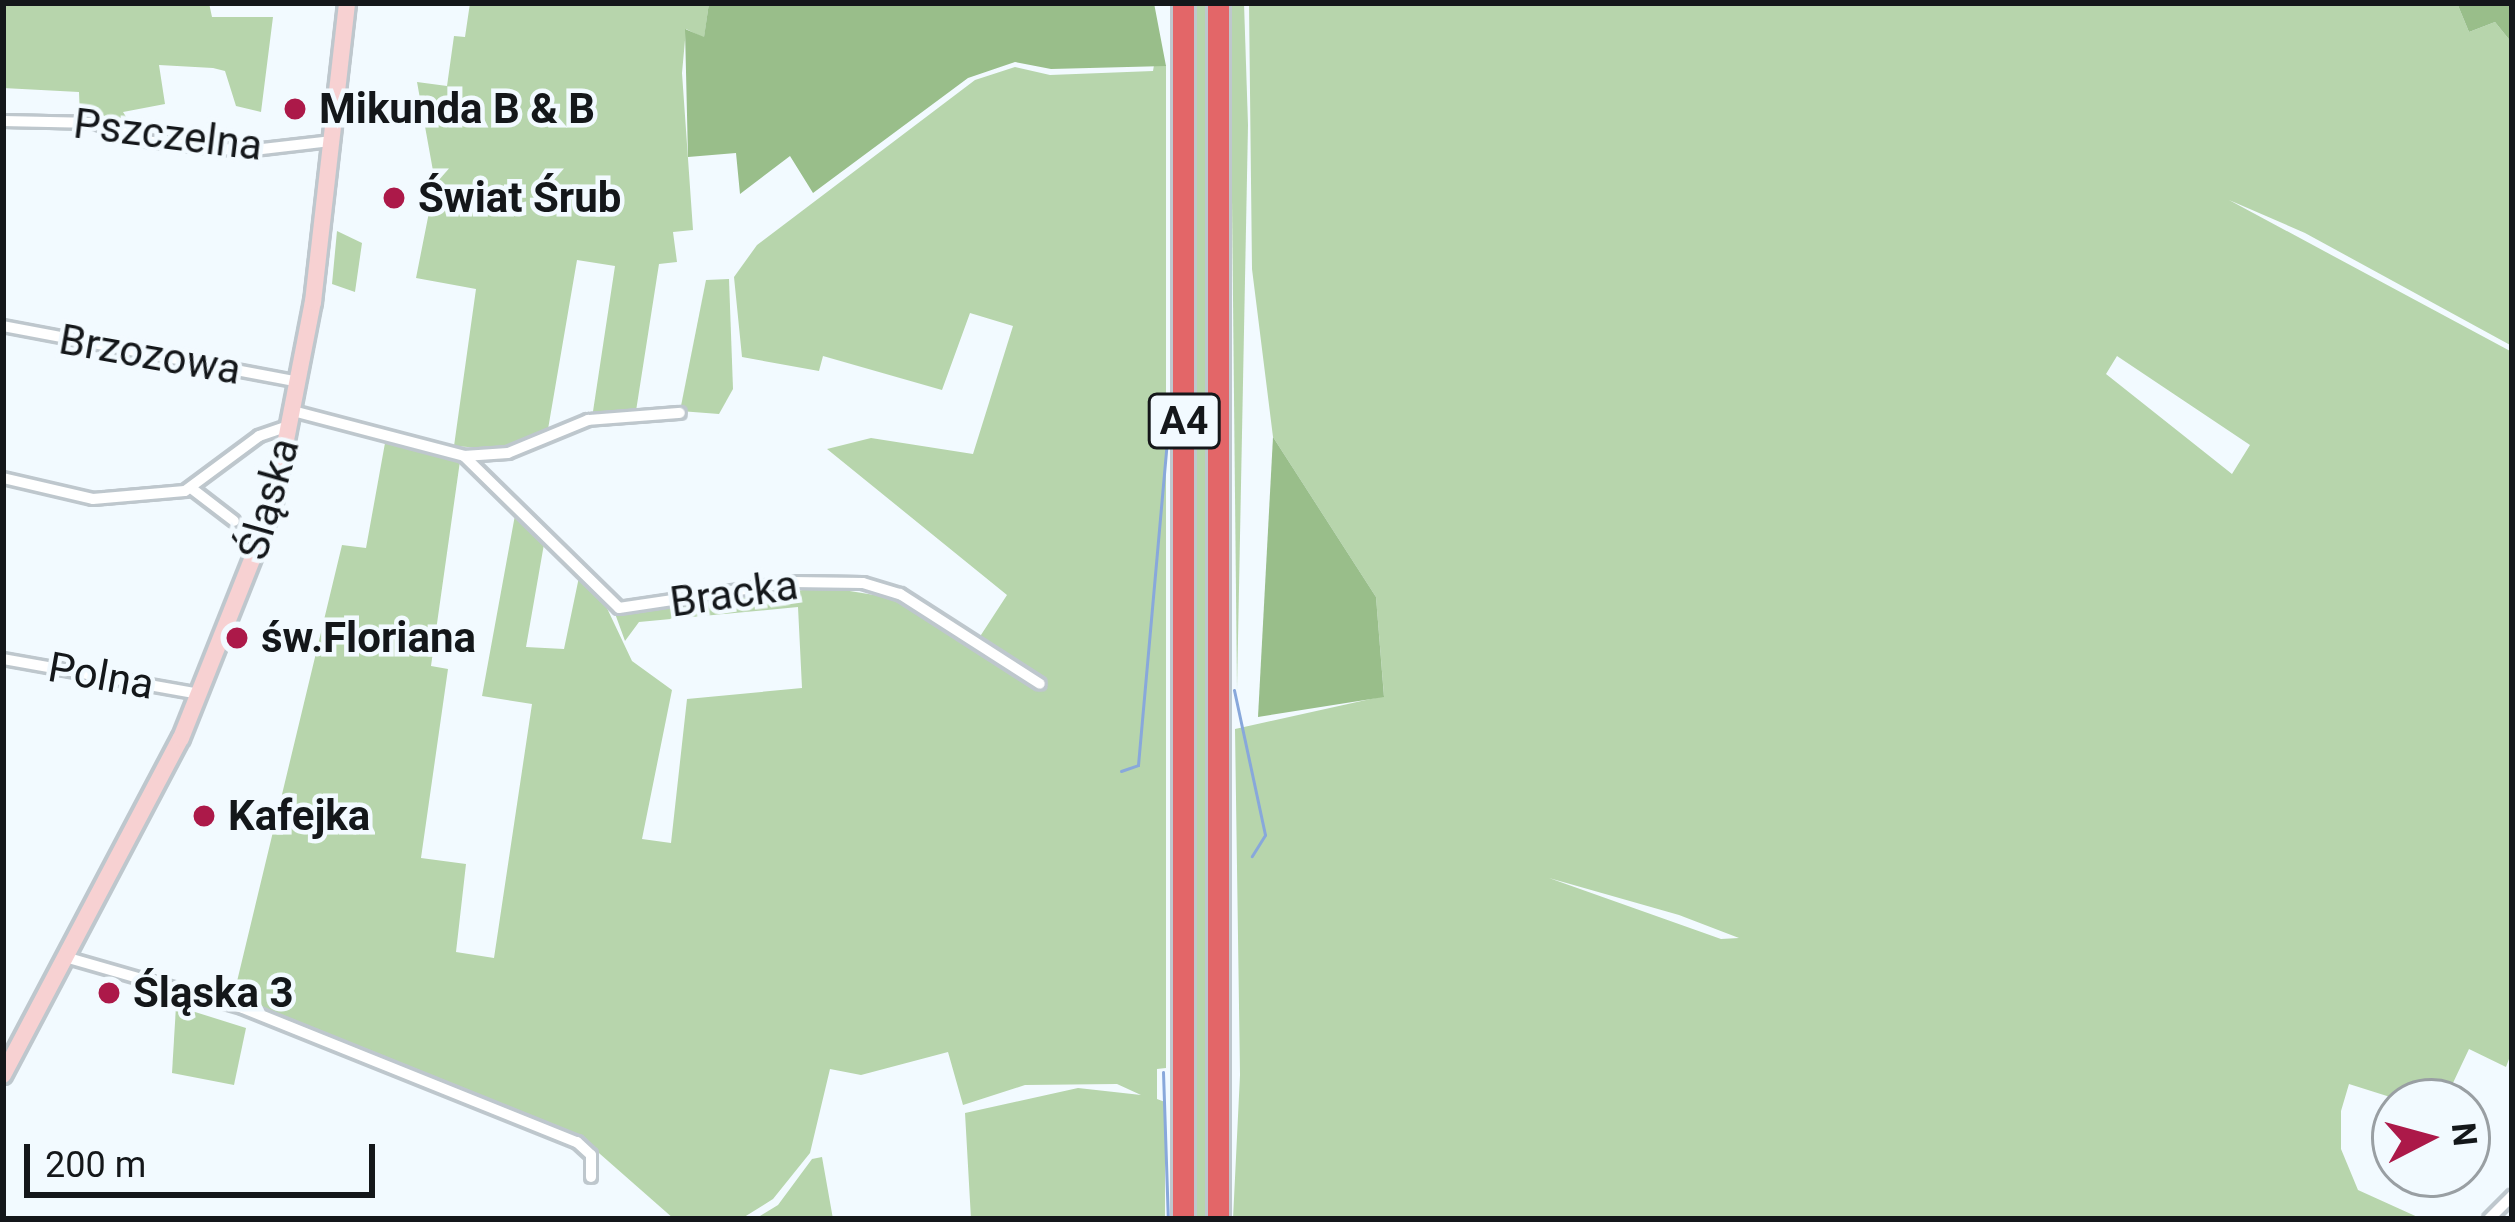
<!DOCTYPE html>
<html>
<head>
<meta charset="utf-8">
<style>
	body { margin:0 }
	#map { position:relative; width:2515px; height:1222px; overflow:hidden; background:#f2faff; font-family:Roboto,sans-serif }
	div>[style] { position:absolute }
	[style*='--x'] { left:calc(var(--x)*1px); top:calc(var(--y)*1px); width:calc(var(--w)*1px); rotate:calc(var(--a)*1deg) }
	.green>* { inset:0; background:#b7d5ac; transform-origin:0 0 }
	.forest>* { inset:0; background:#99be8a }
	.stream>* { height:3px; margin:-1.5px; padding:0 1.5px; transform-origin:1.5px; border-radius:1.5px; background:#88a8db }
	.roads { filter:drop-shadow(3px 0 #bec7cd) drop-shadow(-3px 0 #bec7cd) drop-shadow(0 3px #bec7cd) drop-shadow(0 -3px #bec7cd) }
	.street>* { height:10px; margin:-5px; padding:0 5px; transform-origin:5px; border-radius:5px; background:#fff }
	.secondary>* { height:16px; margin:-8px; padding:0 8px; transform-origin:8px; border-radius:8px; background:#f7d1d2 }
	.highway>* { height:21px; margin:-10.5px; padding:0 10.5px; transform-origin:10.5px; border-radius:10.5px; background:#e36668 }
	.dots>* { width:33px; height:33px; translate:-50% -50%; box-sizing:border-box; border:6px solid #f2faff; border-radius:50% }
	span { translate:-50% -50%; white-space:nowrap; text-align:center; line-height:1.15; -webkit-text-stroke:9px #f2faff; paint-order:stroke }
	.shield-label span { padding:3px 9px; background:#f2faff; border:3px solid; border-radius:9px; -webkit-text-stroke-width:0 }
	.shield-label { font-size:39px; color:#14171a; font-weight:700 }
	.poi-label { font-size:42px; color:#14171a; font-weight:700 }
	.left { translate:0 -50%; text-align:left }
	.street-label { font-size:42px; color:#14171a }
	.frame { position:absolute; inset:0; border:6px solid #14171a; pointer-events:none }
	.north { position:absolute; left:2371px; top:1078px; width:120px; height:120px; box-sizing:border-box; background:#f2faff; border:3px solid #999fa3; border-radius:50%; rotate:84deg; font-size:33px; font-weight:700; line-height:48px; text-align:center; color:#14171a }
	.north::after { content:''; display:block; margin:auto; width:42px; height:54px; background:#ac1949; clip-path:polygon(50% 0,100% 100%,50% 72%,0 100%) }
	.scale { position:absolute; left:24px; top:1144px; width:351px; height:54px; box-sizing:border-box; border:6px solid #14171a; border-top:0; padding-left:15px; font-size:36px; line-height:42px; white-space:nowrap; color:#14171a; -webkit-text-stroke:9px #f2faff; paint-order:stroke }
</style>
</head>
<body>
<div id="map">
	<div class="green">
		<div style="clip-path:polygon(3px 3px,209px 3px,212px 17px,273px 17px,261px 112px,236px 106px,225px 71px,213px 68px,159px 65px,165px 104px,123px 112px,135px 131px,80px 119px,79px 92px,3px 88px)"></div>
		<div style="clip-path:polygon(470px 3px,709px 3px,704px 38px,686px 29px,682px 73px,693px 230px,673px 232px,677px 262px,659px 264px,636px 411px,592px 418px,615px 266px,577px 260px,547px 435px,509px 450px,454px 446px,476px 289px,416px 278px,435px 182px,417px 82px,447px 86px,454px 36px,465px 37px)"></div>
		<div style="left:1190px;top:3px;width:20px;height:1216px"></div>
		<div style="clip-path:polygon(1230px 3px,1244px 3px,1248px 125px,1237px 691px)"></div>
		<div style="clip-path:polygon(evenodd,1249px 3px,2457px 3px,2469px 32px,2495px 22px,2512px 43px,2512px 346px,2305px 233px,2229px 200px,2512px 352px,2512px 1051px,2506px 1067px,2469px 1049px,2444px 1102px,2406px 1102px,2349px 1084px,2341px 1111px,2341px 1149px,2358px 1190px,2422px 1219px,1233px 1219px,1240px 1075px,1235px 729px,1384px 696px,1376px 597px,1273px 437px,1252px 269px,1249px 3px,2117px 356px,2250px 445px,2232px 474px,2106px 374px,2117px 356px,1249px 3px,1549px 878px,1679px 915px,1739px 938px,1721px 939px,1549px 878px)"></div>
		<div style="clip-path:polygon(1154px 65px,1166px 65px,1166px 1068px,1157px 1069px,1157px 1099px,1165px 1102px,1165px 1219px,971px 1219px,965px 1113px,1078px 1088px,1141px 1095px,1117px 1084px,1025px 1085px,963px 1105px,948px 1052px,861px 1075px,830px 1069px,810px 1153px,773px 1199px,741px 1219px,674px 1219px,583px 1139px,233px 998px,342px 545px,366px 548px,385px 443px,460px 461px,431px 666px,448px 669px,421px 858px,466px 864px,456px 952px,494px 958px,532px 704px,482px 696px,515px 515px,544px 544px,526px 647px,564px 649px,579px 577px,605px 604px,632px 661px,672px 690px,642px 839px,671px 843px,687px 699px,802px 688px,798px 607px,639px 622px,625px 641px,613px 608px,639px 612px,825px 587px,893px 598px,901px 590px,979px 638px,1007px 595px,827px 449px,871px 438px,973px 454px,1013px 326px,970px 313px,942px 390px,823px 356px,819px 371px,742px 357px,734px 277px,757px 245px,975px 80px,1015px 67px,1050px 75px,1153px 71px)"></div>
		<div style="clip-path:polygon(337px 231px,362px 243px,355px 292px,332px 284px)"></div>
		<div style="clip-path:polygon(729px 279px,733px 389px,719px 414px,680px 411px,706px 280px)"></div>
		<div style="clip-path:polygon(176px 1006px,246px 1028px,234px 1085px,172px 1073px)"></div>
		<div style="clip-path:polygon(822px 1157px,833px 1219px,755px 1219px,778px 1205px,812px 1159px)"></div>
	</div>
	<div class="forest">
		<div style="clip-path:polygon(709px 3px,1154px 3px,1166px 66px,1051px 69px,1015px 62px,968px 78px,813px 193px,790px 156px,740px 194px,736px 153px,688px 157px,685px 29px,704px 37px)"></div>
		<div style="clip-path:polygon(2457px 3px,2512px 3px,2512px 43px,2495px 22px,2469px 32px)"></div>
		<div style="clip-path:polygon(1273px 437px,1376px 597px,1384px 697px,1258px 717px)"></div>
	</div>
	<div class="stream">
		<div style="--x:1234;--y:690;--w:148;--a:77.9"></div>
		<div style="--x:1265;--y:835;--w:25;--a:122"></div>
		<div style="--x:1121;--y:771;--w:18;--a:-19"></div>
		<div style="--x:1138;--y:765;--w:324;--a:-84.9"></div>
		<div style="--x:1163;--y:1072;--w:147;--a:88.1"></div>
	</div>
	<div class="roads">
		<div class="street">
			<div style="--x:3;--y:121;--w:92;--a:1.2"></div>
			<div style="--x:95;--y:123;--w:60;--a:18.4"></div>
			<div style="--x:152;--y:142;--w:93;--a:5.5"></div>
			<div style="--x:245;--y:151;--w:88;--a:-6.6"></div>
			<div style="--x:3;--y:326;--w:300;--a:10.7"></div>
			<div style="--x:293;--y:411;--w:177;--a:14.7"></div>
			<div style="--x:464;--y:456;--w:217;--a:44.4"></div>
			<div style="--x:619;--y:608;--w:175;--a:-8.5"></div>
			<div style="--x:792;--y:582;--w:71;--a:0.8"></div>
			<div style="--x:863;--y:583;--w:39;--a:17"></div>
			<div style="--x:900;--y:594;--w:166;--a:32.7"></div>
			<div style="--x:464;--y:456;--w:44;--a:-3.9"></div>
			<div style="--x:508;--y:453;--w:87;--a:-22.4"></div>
			<div style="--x:588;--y:420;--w:92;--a:-4.4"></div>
			<div style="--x:3;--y:478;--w:92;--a:13.1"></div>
			<div style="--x:93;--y:499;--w:92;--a:-5"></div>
			<div style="--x:185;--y:491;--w:92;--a:-36.6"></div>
			<div style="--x:259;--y:436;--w:34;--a:-19"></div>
			<div style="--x:191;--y:488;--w:54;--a:37.5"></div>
			<div style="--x:3;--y:659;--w:199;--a:10.1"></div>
			<div style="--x:65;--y:957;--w:185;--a:16"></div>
			<div style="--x:243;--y:1008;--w:360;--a:21.9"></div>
			<div style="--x:577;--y:1142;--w:19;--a:43"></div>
			<div style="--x:591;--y:1155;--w:22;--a:90"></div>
			<div style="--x:2489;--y:1219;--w:33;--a:-45"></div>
		</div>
		<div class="secondary">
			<div style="--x:3;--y:1075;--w:381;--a:-62.2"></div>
			<div style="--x:181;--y:738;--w:249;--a:-68.3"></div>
			<div style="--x:273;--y:507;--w:209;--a:-79"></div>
			<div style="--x:313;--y:302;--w:301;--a:-83.5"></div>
		</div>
		<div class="highway">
			<div style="--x:1183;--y:3;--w:1216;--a:90"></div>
			<div style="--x:1218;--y:3;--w:1216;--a:90"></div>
		</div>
	</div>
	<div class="dots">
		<div style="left:295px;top:109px;background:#ac1949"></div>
		<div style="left:394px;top:198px;background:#ac1949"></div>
		<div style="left:237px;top:638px;background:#ac1949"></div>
		<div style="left:204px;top:816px;background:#ac1949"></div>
		<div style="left:109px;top:993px;background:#ac1949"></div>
	</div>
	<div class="shield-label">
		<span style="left:1184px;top:421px">A4</span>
	</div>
	<div class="poi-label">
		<span class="left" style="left:319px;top:109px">Mikunda B &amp; B</span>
		<span class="left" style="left:418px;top:198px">Świat Śrub</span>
		<span class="left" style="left:261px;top:638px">św.Floriana</span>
		<span class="left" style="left:228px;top:816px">Kafejka</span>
		<span class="left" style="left:133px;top:993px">Śląska 3</span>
	</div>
	<div class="street-label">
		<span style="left:168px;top:135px;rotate:7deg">Pszczelna</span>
		<span style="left:150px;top:355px;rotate:10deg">Brzozowa</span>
		<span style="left:269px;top:499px;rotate:-74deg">Śląska</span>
		<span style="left:734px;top:594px;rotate:-8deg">Bracka</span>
		<span style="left:101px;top:676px;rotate:10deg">Polna</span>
	</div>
	<div class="frame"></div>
	<div class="north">N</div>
	<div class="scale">200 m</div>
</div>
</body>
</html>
